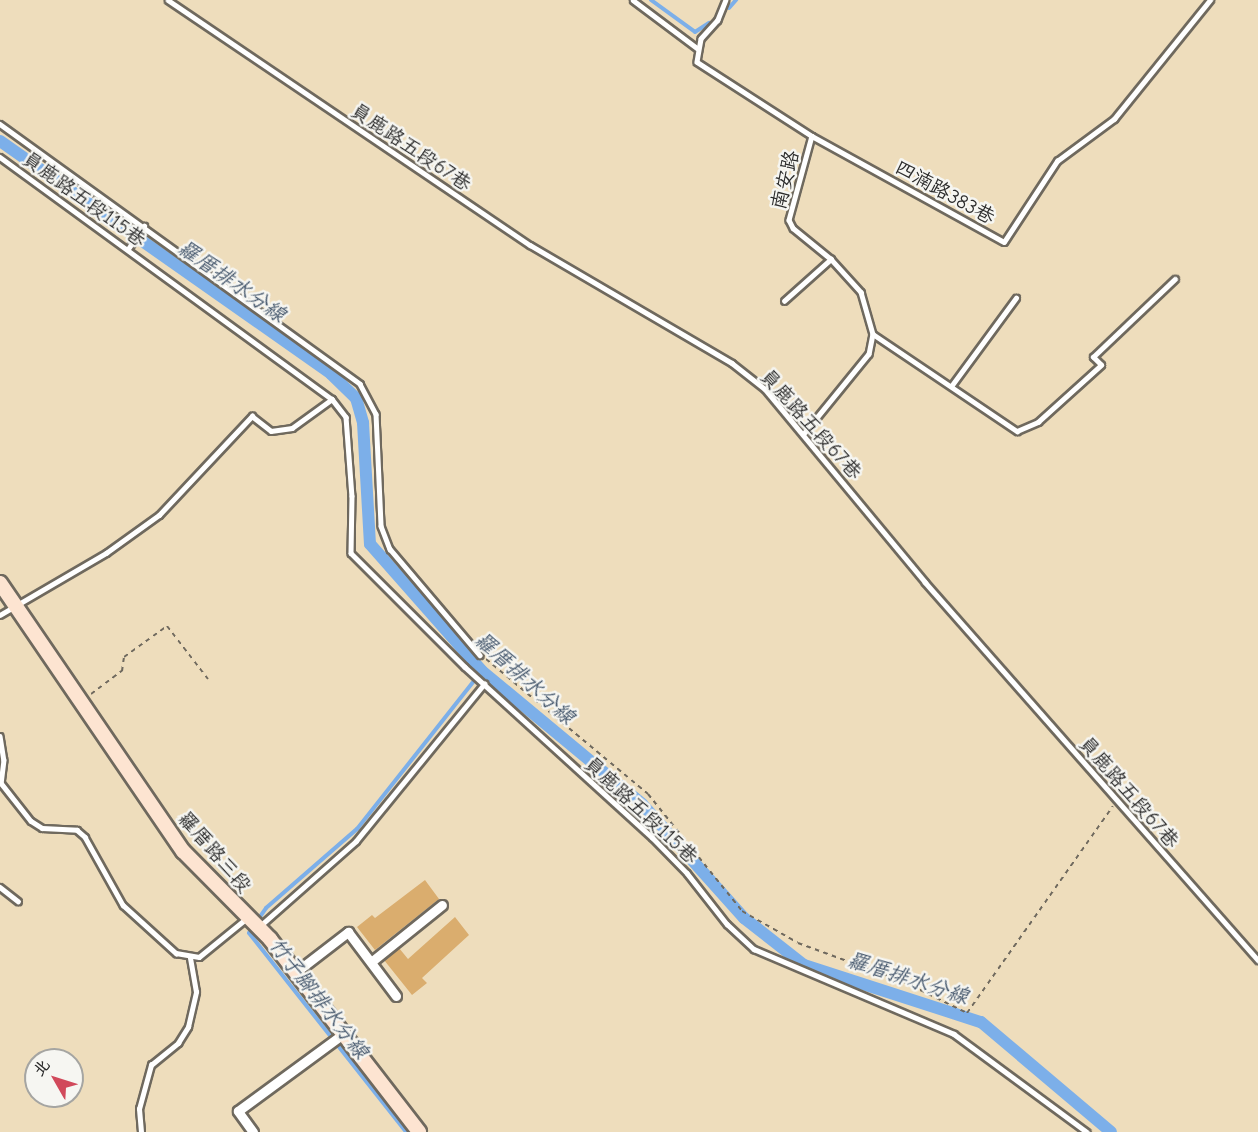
<!DOCTYPE html>
<html>
<head>
<meta charset="utf-8">
<style>
	body { margin:0 }
	#map { position:relative; width:1258px; height:1132px; overflow:hidden; background:#eeddbc; font-family:"Comic Neue","LXGW WenKai TC",sans-serif }
	div>[style] { position:absolute }
	[style*='--x'] { left:calc(var(--x)*1px); top:calc(var(--y)*1px); width:calc(var(--w)*1px); rotate:calc(var(--a)*1deg) }
	.stream>* { height:4px; margin:-2px; padding:0 2px; transform-origin:2px; border-radius:2px; background:#7cafe9 }
	.canal>* { height:12px; margin:-6px; padding:0 6px; transform-origin:6px; border-radius:6px; background:#7cafe9 }
	.building>* { inset:0; background:#daad6e }
	.path>* { height:2px; margin-top:-1px; transform-origin:0; background:repeating-linear-gradient(90deg,#6f695e 0 4.5px,transparent 0 9px) }
	.roads { filter:drop-shadow(2px 0 #6f695e) drop-shadow(-2px 0 #6f695e) drop-shadow(0 2px #6f695e) drop-shadow(0 -2px #6f695e) }
	.lane>* { height:4.5px; margin:-2.25px; padding:0 2.25px; transform-origin:2.25px; border-radius:2.25px; background:#fff }
	.street>* { height:9px; margin:-4.5px; padding:0 4.5px; transform-origin:4.5px; border-radius:4.5px; background:#fff }
	.secondary>* { height:14px; margin:-7px; padding:0 7px; transform-origin:7px; border-radius:7px; background:#fde4d1 }
	span { translate:-50% -50%; white-space:nowrap; text-align:center; line-height:1.15; -webkit-text-stroke:5px #f6f6f2; paint-order:stroke }
	.street-label { font-size:20px; color:#2b2b2b }
	.water-label { font-size:21px; color:#47596e; font-style:italic }
	.north { position:absolute; left:24px; top:1048px; width:60px; height:60px; box-sizing:border-box; background:#f6f6f2; border:2px solid #a5a5a2; border-radius:50%; rotate:309deg; font-size:16px; font-weight:700; line-height:24px; text-align:center; color:#2b2b2b }
	.north::after { content:''; display:block; margin:auto; width:21px; height:27px; background:#d1495b; clip-path:polygon(50% 0,100% 100%,50% 72%,0 100%) }
</style>
</head>
<body>
<div id="map">
	<div class="stream">
		<div style="--x:651;--y:0;--w:54;--a:36"></div>
		<div style="--x:695;--y:32;--w:17;--a:-33"></div>
		<div style="--x:729;--y:8;--w:11;--a:-49"></div>
		<div style="--x:257;--y:921;--w:16;--a:-55"></div>
		<div style="--x:266;--y:908;--w:121;--a:-41"></div>
		<div style="--x:357;--y:829;--w:201;--a:-51.7"></div>
		<div style="--x:253;--y:927;--w:7;--a:124"></div>
		<div style="--x:249;--y:933;--w:253;--a:51.7"></div>
	</div>
	<div class="canal">
		<div style="--x:0;--y:141;--w:405;--a:35.1"></div>
		<div style="--x:331;--y:374;--w:35;--a:44"></div>
		<div style="--x:356;--y:398;--w:26;--a:74"></div>
		<div style="--x:363;--y:423;--w:121;--a:86.7"></div>
		<div style="--x:370;--y:544;--w:169;--a:48.6"></div>
		<div style="--x:482;--y:671;--w:208;--a:39.7"></div>
		<div style="--x:642;--y:804;--w:153;--a:48.2"></div>
		<div style="--x:744;--y:918;--w:76;--a:38.1"></div>
		<div style="--x:804;--y:965;--w:186;--a:17.9"></div>
		<div style="--x:981;--y:1022;--w:170;--a:40.2"></div>
	</div>
	<div class="building">
		<div style="clip-path:polygon(425px 880px,439px 899px,375px 950px,357px 927px,372px 915px,375px 918px)"></div>
		<div style="clip-path:polygon(455px 917px,469px 935px,422px 978px,427px 983px,412px 995px,384px 960px,399px 948px,408px 959px)"></div>
	</div>
	<div class="path">
		<div style="--x:486;--y:659;--w:211;--a:39.8"></div>
		<div style="--x:648;--y:794;--w:150;--a:51.2"></div>
		<div style="--x:742;--y:911;--w:64;--a:29.7"></div>
		<div style="--x:798;--y:943;--w:113;--a:20.2"></div>
		<div style="--x:904;--y:982;--w:70;--a:26.2"></div>
		<div style="--x:967;--y:1013;--w:253;--a:-54.8"></div>
		<div style="--x:91;--y:694;--w:39;--a:-37"></div>
		<div style="--x:122;--y:671;--w:14;--a:-82"></div>
		<div style="--x:124;--y:657;--w:53;--a:-35.8"></div>
		<div style="--x:167;--y:626;--w:67;--a:52.3"></div>
	</div>
	<div class="roads">
		<div class="lane">
			<div style="--x:168;--y:0;--w:437;--a:34.1"></div>
			<div style="--x:530;--y:245;--w:234;--a:30.3"></div>
			<div style="--x:732;--y:363;--w:42;--a:38.2"></div>
			<div style="--x:765;--y:389;--w:251;--a:50.3"></div>
			<div style="--x:925;--y:582;--w:504;--a:48.62"></div>
			<div style="--x:633;--y:0;--w:80;--a:36.9"></div>
			<div style="--x:726;--y:0;--w:22;--a:112"></div>
			<div style="--x:718;--y:20;--w:25;--a:132"></div>
			<div style="--x:701;--y:39;--w:23;--a:100"></div>
			<div style="--x:697;--y:62;--w:137;--a:32.8"></div>
			<div style="--x:812;--y:136;--w:87;--a:105.3"></div>
			<div style="--x:789;--y:220;--w:9;--a:63"></div>
			<div style="--x:793;--y:228;--w:49;--a:39.2"></div>
			<div style="--x:831;--y:259;--w:45;--a:47.7"></div>
			<div style="--x:861;--y:292;--w:44;--a:74.1"></div>
			<div style="--x:873;--y:334;--w:20;--a:101"></div>
			<div style="--x:869;--y:354;--w:103;--a:129.1"></div>
			<div style="--x:0;--y:124;--w:444;--a:35.8"></div>
			<div style="--x:360;--y:384;--w:34;--a:62"></div>
			<div style="--x:376;--y:414;--w:112;--a:87.4"></div>
			<div style="--x:381;--y:526;--w:25;--a:69"></div>
			<div style="--x:390;--y:549;--w:139;--a:49.7"></div>
			<div style="--x:812;--y:136;--w:219;--a:28.9"></div>
			<div style="--x:1004;--y:242;--w:97;--a:-56.8"></div>
			<div style="--x:1057;--y:161;--w:71;--a:-36.4"></div>
			<div style="--x:1114;--y:119;--w:153;--a:-51.1"></div>
			<div style="--x:0;--y:157;--w:411;--a:36.1"></div>
			<div style="--x:332;--y:399;--w:23;--a:52"></div>
			<div style="--x:346;--y:417;--w:79;--a:85.7"></div>
			<div style="--x:352;--y:496;--w:57;--a:91"></div>
			<div style="--x:351;--y:553;--w:161;--a:45"></div>
			<div style="--x:465;--y:667;--w:253;--a:42.3"></div>
			<div style="--x:652;--y:837;--w:50;--a:45.8"></div>
			<div style="--x:687;--y:873;--w:65;--a:51.9"></div>
			<div style="--x:727;--y:924;--w:37;--a:43"></div>
			<div style="--x:754;--y:949;--w:217;--a:23"></div>
			<div style="--x:954;--y:1034;--w:165;--a:36.4"></div>
			<div style="--x:128;--y:249;--w:28;--a:-55"></div>
			<div style="--x:784;--y:301;--w:63;--a:-41.8"></div>
			<div style="--x:873;--y:334;--w:174;--a:34"></div>
			<div style="--x:1017;--y:431;--w:23;--a:-23"></div>
			<div style="--x:1038;--y:422;--w:85;--a:-42.1"></div>
			<div style="--x:1101;--y:365;--w:11;--a:-135"></div>
			<div style="--x:1093;--y:357;--w:113;--a:-43.6"></div>
			<div style="--x:952;--y:385;--w:108;--a:-53.7"></div>
			<div style="--x:0;--y:615;--w:123;--a:-30.3"></div>
			<div style="--x:106;--y:553;--w:65;--a:-35.6"></div>
			<div style="--x:159;--y:515;--w:136;--a:-46.8"></div>
			<div style="--x:252;--y:416;--w:24;--a:38"></div>
			<div style="--x:271;--y:431;--w:21;--a:-8"></div>
			<div style="--x:292;--y:428;--w:49;--a:-35.9"></div>
			<div style="--x:0;--y:736;--w:24;--a:81"></div>
			<div style="--x:4;--y:760;--w:23;--a:97"></div>
			<div style="--x:1;--y:783;--w:48;--a:51.7"></div>
			<div style="--x:31;--y:821;--w:13;--a:32"></div>
			<div style="--x:42;--y:828;--w:35;--a:3"></div>
			<div style="--x:77;--y:830;--w:11;--a:41"></div>
			<div style="--x:85;--y:837;--w:78;--a:60.8"></div>
			<div style="--x:123;--y:905;--w:72;--a:42.2"></div>
			<div style="--x:176;--y:953;--w:23;--a:10"></div>
			<div style="--x:199;--y:957;--w:62;--a:-39.1"></div>
			<div style="--x:0;--y:887;--w:23;--a:38"></div>
			<div style="--x:260;--y:926;--w:128;--a:-41.5"></div>
			<div style="--x:356;--y:841;--w:203;--a:-50.8"></div>
			<div style="--x:141;--y:1132;--w:23;--a:-95"></div>
			<div style="--x:139;--y:1109;--w:46;--a:-74.7"></div>
			<div style="--x:151;--y:1065;--w:35;--a:-39"></div>
			<div style="--x:178;--y:1043;--w:19;--a:-58"></div>
			<div style="--x:188;--y:1027;--w:36;--a:-77"></div>
			<div style="--x:196;--y:992;--w:35;--a:-100"></div>
		</div>
		<div class="street">
			<div style="--x:371;--y:962;--w:91;--a:-38.8"></div>
			<div style="--x:296;--y:972;--w:66;--a:-37.6"></div>
			<div style="--x:348;--y:932;--w:80;--a:53.1"></div>
			<div style="--x:253;--y:1132;--w:26;--a:-126"></div>
			<div style="--x:238;--y:1111;--w:130;--a:-36.3"></div>
		</div>
		<div class="secondary">
			<div style="--x:0;--y:583;--w:325;--a:55.7"></div>
			<div style="--x:183;--y:851;--w:124;--a:45.3"></div>
			<div style="--x:270;--y:939;--w:244;--a:52.3"></div>
		</div>
	</div>
	<div class="street-label">
		<span style="left:411px;top:147px;rotate:34deg">員鹿路五段67巷</span>
		<span style="left:785px;top:180px;rotate:-76deg">南安路</span>
		<span style="left:945px;top:192px;rotate:29deg">四湳路383巷</span>
		<span style="left:84px;top:199px;rotate:36deg">員鹿路五段115巷</span>
		<span style="left:811px;top:424px;rotate:48deg">員鹿路五段67巷</span>
		<span style="left:1129px;top:792px;rotate:49deg">員鹿路五段67巷</span>
		<span style="left:641px;top:810px;rotate:43deg">員鹿路五段115巷</span>
		<span style="left:215px;top:852px;rotate:49deg">羅厝路三段</span>
	</div>
	<div class="water-label">
		<span style="left:232px;top:281px;rotate:35deg">羅厝排水分線</span>
		<span style="left:525px;top:678px;rotate:42deg">羅厝排水分線</span>
		<span style="left:908px;top:978px;rotate:18deg">羅厝排水分線</span>
		<span style="left:319px;top:998px;rotate:52deg">竹子腳排水分線</span>
	</div>
	<div class="north">北</div>
</div>
</body>
</html>
